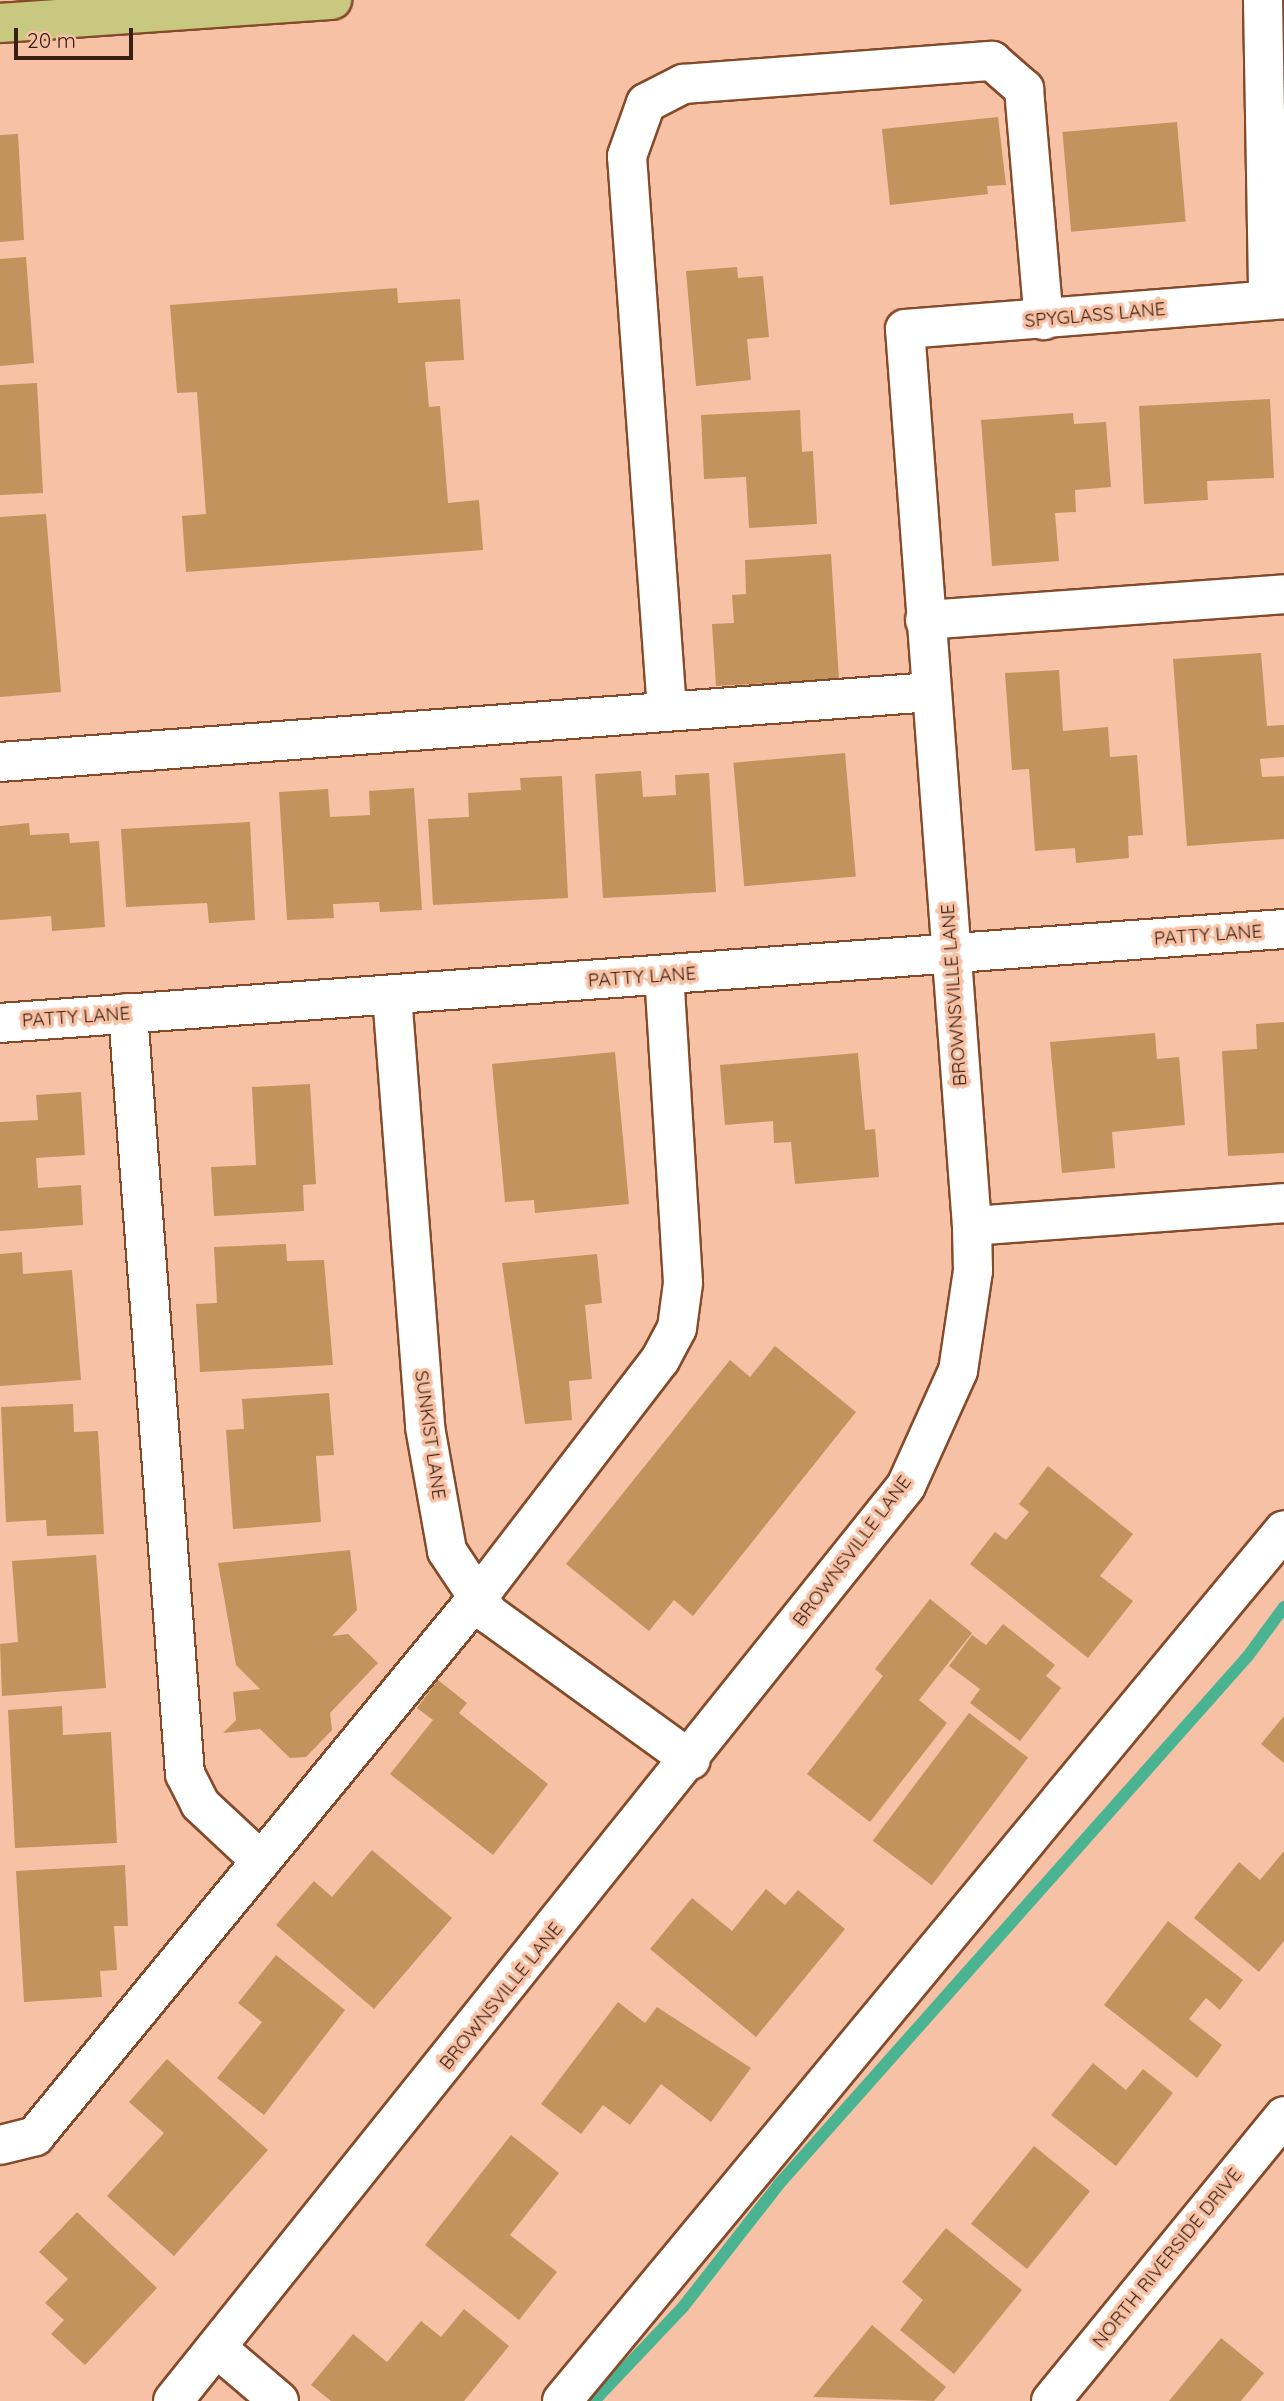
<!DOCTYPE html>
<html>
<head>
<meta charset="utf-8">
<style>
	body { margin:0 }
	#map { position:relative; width:1284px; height:2401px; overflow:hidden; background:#f7c1a5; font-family:Quicksand,sans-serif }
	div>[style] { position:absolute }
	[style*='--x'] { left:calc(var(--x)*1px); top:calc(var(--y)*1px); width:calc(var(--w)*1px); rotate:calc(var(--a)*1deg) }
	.stream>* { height:12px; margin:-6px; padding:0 6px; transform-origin:6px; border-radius:6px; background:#4ab392 }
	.building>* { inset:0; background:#c2935d; transform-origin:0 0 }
	.roads { filter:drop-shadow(2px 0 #844b2a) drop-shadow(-2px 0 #844b2a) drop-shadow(0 2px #844b2a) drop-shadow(0 -2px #844b2a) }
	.minor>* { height:38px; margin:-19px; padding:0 19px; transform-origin:19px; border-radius:19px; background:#fff }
	.major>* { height:38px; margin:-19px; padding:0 19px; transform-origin:19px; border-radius:19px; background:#c8c880 }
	span { translate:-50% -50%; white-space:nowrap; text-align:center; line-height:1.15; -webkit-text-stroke:7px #f7c1a5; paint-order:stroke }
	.street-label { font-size:19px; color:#392012 }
	.scale { position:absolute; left:14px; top:28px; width:119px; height:32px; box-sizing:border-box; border:4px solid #392012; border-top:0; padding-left:9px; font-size:21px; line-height:24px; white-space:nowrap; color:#392012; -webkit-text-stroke:5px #f7c1a5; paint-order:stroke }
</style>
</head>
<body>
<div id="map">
	<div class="stream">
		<div style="--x:594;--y:2401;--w:129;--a:-46.6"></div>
		<div style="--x:683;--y:2307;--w:156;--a:-52"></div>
		<div style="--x:779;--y:2184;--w:706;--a:-48.39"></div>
		<div style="--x:1248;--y:1656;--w:61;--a:-53.7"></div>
	</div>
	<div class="building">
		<div style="clip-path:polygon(998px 117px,1006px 185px,987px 186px,988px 194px,890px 205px,882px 129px)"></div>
		<div style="left:1177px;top:122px;width:100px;height:115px;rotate:85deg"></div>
		<div style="clip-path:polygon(18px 134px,24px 240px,0 242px,0 135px)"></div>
		<div style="clip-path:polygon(26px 257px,34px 363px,0 366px,0 259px)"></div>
		<div style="clip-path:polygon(737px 267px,738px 278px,763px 276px,769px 337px,747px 339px,751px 380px,696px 386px,686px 271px)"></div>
		<div style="clip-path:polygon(397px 288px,398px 303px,460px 299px,464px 360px,425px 362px,429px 407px,440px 406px,448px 503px,479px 500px,483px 550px,186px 572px,182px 516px,206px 514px,197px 392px,177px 393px,170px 305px)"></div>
		<div style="clip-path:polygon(37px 383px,43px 493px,0 495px,0 385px)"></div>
		<div style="clip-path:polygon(1270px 399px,1274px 478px,1207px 481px,1208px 500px,1144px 504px,1139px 406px)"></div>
		<div style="clip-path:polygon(800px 410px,802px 452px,813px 451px,817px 524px,749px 528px,746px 477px,704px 479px,701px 415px)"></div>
		<div style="clip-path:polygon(1073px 413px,1074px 424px,1106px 422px,1111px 487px,1075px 490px,1076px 512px,1055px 513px,1059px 561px,992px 566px,981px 420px)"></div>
		<div style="clip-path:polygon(46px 514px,61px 692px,0 697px,0 517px)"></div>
		<div style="clip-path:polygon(831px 554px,839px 679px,716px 686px,712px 624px,734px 623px,732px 595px,746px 594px,745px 560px)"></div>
		<div style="clip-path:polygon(1261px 653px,1267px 726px,1284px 725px,1284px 757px,1260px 759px,1262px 777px,1284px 776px,1284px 839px,1187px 846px,1173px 659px)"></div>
		<div style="clip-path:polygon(1059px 670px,1063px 731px,1108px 727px,1110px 757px,1137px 755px,1143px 835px,1128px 836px,1129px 858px,1076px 863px,1075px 848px,1035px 851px,1029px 769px,1012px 770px,1005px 673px)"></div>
		<div style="left:845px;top:753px;width:124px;height:112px;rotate:85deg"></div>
		<div style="clip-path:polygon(641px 771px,643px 797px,676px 795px,675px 775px,709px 773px,716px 892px,603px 898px,595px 774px)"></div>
		<div style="clip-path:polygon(562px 776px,568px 898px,433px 905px,428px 819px,469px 817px,468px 793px,521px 790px,520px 778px)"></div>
		<div style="clip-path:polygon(414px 788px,422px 910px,380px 912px,379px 902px,333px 904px,334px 918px,287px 920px,279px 792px,328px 789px,330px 817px,370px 815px,369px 791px)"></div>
		<div style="clip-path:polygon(250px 822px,255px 920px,209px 923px,207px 903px,126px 907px,121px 829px)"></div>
		<div style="clip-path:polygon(29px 823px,30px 835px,69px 833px,70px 843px,99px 841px,105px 927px,52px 931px,51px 916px,0 920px,0 826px)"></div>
		<div style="clip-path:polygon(1284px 1022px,1284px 1153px,1228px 1156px,1222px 1051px,1257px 1049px,1256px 1024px)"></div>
		<div style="clip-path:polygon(1155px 1033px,1157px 1059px,1179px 1057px,1185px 1125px,1112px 1132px,1115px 1168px,1062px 1173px,1050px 1042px)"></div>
		<div style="clip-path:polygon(615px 1052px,629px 1204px,535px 1213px,534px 1200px,505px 1202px,492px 1064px)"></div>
		<div style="clip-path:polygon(858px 1053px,865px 1130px,875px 1129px,879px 1177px,795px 1184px,791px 1142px,774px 1143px,773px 1121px,725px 1125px,720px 1065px)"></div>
		<div style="clip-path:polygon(310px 1084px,316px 1184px,303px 1185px,304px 1211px,214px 1216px,211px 1167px,256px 1165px,252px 1087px)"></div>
		<div style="clip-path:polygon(81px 1092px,85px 1155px,36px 1158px,38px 1188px,81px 1185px,83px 1225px,0 1231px,0 1122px,38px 1120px,36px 1095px)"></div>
		<div style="clip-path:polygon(286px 1244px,287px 1261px,324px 1260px,333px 1365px,200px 1372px,196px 1304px,217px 1303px,214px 1247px)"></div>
		<div style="clip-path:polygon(22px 1252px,23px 1274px,72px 1270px,81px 1380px,0 1386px,0 1254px)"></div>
		<div style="clip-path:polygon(597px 1254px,602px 1303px,585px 1305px,592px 1379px,569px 1381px,572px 1420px,525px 1424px,502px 1263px)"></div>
		<div style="clip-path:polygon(775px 1346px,856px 1412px,693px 1616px,674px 1600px,649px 1631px,566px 1564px,730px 1360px,750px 1377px)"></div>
		<div style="clip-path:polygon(329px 1393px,334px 1455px,316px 1456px,321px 1522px,233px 1529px,226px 1430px,244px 1429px,242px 1399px)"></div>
		<div style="clip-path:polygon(73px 1404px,74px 1432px,98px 1431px,104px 1534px,47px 1536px,46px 1520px,6px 1522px,1px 1407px)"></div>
		<div style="clip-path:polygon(1048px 1466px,1133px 1534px,1100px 1576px,1133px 1601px,1088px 1658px,970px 1564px,995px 1532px,1006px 1540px,1029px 1512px,1019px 1504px)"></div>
		<div style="clip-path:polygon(350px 1550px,357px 1610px,332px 1636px,348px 1634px,378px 1663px,330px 1713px,332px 1730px,306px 1757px,290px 1758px,260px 1729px,223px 1733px,236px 1720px,233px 1692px,260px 1689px,236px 1665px,218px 1563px)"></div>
		<div style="clip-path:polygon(96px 1555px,106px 1688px,2px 1696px,0 1644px,18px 1642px,12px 1561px)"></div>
		<div style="clip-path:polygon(930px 1599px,972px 1633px,919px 1700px,947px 1723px,870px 1822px,807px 1774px,883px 1676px,875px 1669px)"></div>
		<div style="clip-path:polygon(1003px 1624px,1055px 1665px,1046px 1676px,1061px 1688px,1020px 1741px,970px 1703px,980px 1689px,949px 1666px,972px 1635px,986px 1645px)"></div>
		<div style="clip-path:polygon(438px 1680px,467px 1703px,459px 1713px,548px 1784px,493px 1855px,390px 1774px,433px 1720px,417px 1708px)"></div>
		<div style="clip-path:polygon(62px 1706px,63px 1735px,111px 1732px,117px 1843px,15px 1848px,8px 1710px)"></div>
		<div style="left:969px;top:1713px;width:74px;height:160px;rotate:37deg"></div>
		<div style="clip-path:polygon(1284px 1716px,1284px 1763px,1261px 1744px)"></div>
		<div style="clip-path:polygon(372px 1850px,452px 1918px,374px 2009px,276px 1925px,314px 1881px,332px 1897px)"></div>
		<div style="clip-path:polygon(1284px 1851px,1284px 1941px,1259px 1972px,1194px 1918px,1239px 1862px,1260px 1880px)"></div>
		<div style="clip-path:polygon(125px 1865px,128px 1926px,114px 1926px,117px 1970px,100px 1971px,102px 1997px,24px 2002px,16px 1871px)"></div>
		<div style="clip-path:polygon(766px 1889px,785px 1905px,798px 1890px,845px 1929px,756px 2037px,650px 1949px,692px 1898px,732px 1931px)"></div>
		<div style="clip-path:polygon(1168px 1921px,1243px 1980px,1220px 2010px,1206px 1998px,1189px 2019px,1222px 2045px,1197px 2078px,1104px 2005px)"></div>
		<div style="clip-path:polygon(276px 1955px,345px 2010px,264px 2115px,217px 2078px,262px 2022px,238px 2003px)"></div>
		<div style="clip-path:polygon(618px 2002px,645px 2023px,657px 2007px,751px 2068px,711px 2122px,661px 2084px,630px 2125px,603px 2105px,581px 2134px,541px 2104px)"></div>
		<div style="clip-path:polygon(167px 2059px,268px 2150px,174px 2256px,107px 2196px,164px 2133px,129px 2102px)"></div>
		<div style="clip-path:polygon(1093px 2063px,1126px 2090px,1143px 2069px,1173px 2093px,1116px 2166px,1051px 2115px)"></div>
		<div style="clip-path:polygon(511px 2135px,559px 2173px,510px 2235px,557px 2272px,519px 2320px,425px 2245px)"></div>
		<div style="left:1034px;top:2146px;width:72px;height:100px;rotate:39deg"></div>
		<div style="clip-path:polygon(77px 2212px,157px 2288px,85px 2365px,51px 2334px,64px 2320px,45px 2303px,68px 2279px,39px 2252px)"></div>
		<div style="clip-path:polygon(946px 2228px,1022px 2290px,954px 2374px,900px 2330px,923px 2300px,902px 2282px)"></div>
		<div style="clip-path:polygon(464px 2309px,509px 2346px,464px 2401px,331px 2401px,311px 2385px,353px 2334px,387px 2362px,421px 2321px,441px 2337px)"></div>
		<div style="clip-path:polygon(872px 2325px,946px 2387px,934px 2401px,813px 2397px)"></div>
		<div style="clip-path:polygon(1221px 2338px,1264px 2373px,1241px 2401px,1169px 2401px)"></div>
	</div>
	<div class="roads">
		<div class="minor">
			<div style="--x:1263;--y:0;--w:300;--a:89"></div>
			<div style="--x:925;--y:620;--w:360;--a:-4.1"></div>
			<div style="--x:667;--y:710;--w:555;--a:-94.13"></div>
			<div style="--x:627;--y:156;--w:56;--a:-70.3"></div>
			<div style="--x:646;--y:103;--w:42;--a:-27.2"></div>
			<div style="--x:683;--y:84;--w:310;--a:-4.3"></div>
			<div style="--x:992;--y:61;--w:43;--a:41.2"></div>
			<div style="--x:1024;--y:89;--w:232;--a:85.1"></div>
			<div style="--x:0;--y:762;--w:933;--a:-4.3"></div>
			<div style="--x:392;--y:995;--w:433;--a:85.6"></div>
			<div style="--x:425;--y:1427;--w:126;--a:79.9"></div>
			<div style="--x:447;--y:1551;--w:76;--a:56.3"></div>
			<div style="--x:489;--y:1614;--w:249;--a:35.9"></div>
			<div style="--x:128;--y:1013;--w:763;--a:85.72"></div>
			<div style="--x:185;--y:1774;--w:34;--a:63"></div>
			<div style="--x:200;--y:1804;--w:83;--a:43.1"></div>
			<div style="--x:0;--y:1023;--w:1287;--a:-4.19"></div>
			<div style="--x:972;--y:1226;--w:313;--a:-4.2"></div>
			<div style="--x:0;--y:2145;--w:36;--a:-14"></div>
			<div style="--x:35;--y:2136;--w:698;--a:-50.58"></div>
			<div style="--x:478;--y:1597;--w:299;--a:-52.5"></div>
			<div style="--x:660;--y:1360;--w:36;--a:-62"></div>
			<div style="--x:677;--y:1328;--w:45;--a:-82.4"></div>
			<div style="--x:683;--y:1283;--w:308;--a:-93.5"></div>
			<div style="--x:218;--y:2349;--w:80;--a:40.4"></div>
			<div style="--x:173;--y:2401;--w:1172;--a:-51.3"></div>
			<div style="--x:906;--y:1486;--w:126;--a:-65.7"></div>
			<div style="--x:958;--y:1371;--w:101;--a:-81.5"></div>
			<div style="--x:973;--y:1271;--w:45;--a:-91.3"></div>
			<div style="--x:972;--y:1226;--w:899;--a:-94.27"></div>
			<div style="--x:905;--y:329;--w:380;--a:-4.5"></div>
			<div style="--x:562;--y:2401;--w:1131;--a:-50.34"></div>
			<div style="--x:1051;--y:2401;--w:368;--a:-50.7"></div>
		</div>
		<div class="major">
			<div style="--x:0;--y:23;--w:333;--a:-4"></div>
		</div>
	</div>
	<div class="street-label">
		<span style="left:1095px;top:315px;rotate:-5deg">SPYGLASS LANE</span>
		<span style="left:1208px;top:935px;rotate:-4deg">PATTY LANE</span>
		<span style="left:642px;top:977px;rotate:-4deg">PATTY LANE</span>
		<span style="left:954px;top:995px;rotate:-94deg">BROWNSVILLE LANE</span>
		<span style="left:76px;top:1017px;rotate:-4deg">PATTY LANE</span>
		<span style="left:430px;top:1435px;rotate:82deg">SUNKIST LANE</span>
		<span style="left:852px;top:1551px;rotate:-53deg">BROWNSVILLE LANE</span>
		<span style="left:501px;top:1996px;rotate:-51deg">BROWNSVILLE LANE</span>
		<span style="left:1167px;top:2258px;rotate:-51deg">NORTH RIVERSIDE DRIVE</span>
	</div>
	<div class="scale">20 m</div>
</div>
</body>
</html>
